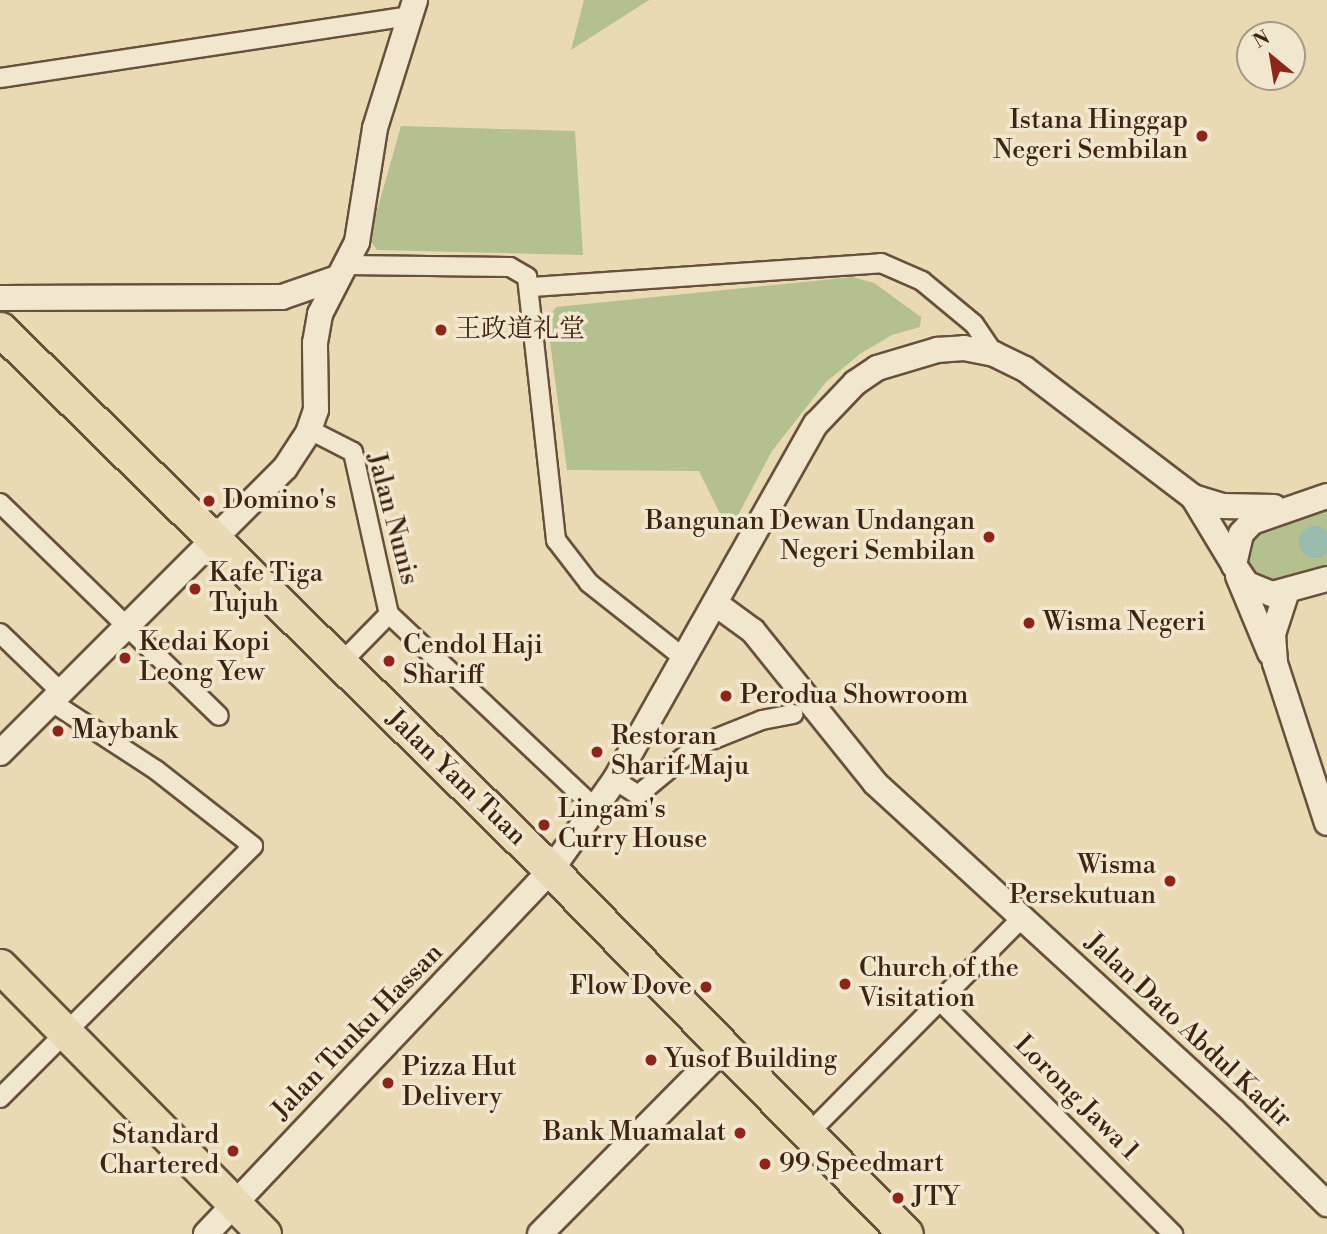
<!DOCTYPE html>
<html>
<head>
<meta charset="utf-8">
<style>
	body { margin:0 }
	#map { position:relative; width:1327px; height:1234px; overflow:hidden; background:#e9dab3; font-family:"Libre Bodoni","Noto Serif SC",serif }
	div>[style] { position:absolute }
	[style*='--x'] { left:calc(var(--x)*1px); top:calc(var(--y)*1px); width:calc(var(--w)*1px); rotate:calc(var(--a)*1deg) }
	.green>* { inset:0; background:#b4c08e }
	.water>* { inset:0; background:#97bbad }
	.round { border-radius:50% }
	.roads { filter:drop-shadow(2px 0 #67513b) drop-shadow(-2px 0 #67513b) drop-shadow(0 2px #67513b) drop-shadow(0 -2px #67513b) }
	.street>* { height:18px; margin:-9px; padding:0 9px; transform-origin:9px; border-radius:9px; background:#f1e7ce }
	.secondary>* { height:24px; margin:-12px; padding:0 12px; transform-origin:12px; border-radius:12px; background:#f1e7ce }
	.highway>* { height:33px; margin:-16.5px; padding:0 16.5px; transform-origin:16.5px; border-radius:16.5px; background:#e9dab3 }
	.dots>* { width:19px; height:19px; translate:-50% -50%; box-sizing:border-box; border:4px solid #f1e7ce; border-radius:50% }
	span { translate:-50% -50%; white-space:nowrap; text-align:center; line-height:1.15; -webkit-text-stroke:7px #f1e7ce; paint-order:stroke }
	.poi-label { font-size:26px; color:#3c2313 }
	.right { translate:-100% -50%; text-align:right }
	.left { translate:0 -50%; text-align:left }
	.street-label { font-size:26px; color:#3c2313 }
	.north { position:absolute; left:1236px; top:21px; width:70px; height:70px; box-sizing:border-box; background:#f1e7ce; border:2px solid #a99983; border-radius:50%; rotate:330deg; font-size:19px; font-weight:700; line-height:28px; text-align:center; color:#3c2313 }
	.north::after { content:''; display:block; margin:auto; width:24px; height:32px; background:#8f2418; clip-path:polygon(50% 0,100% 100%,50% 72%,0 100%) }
</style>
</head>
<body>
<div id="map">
	<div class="green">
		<div style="clip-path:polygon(584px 0,649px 0,571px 50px)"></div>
		<div style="clip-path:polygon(401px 126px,575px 131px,583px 255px,377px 250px,369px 239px)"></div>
		<div style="clip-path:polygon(853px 277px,874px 283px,921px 317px,920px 327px,892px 335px,860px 354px,826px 382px,772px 451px,729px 532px,699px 471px,567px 470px,547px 319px,556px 307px)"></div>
		<div style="clip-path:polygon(1327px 507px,1327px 572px,1273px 586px,1248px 571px,1245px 551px,1257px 532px)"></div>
	</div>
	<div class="water">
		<div class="round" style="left:1299px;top:526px;width:32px;height:32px"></div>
	</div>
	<div class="roads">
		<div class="street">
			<div style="--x:0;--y:78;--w:413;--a:-8.6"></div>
			<div style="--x:347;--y:265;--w:163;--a:0.7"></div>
			<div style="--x:510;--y:267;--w:20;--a:30"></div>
			<div style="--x:527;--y:277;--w:265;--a:83.7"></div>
			<div style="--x:556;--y:540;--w:54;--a:52.5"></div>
			<div style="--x:589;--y:583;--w:121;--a:38.3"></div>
			<div style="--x:532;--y:287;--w:350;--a:-3.9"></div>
			<div style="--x:881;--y:263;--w:45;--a:23.7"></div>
			<div style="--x:922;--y:281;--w:67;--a:39.6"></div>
			<div style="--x:974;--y:324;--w:36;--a:56"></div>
			<div style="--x:310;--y:430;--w:48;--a:27.1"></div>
			<div style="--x:353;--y:452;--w:166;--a:77.5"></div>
			<div style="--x:389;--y:614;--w:70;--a:134.4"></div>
			<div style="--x:0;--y:503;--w:305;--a:44.2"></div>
			<div style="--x:389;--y:614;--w:284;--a:43.3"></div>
			<div style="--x:0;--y:633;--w:83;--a:44"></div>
			<div style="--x:615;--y:780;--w:27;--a:33"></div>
			<div style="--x:638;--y:795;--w:77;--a:-39.7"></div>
			<div style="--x:697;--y:746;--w:70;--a:-21.8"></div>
			<div style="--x:762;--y:720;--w:32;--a:-11"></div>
			<div style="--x:940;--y:1001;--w:330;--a:45"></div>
			<div style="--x:0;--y:1098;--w:357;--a:-44.9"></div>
			<div style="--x:253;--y:846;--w:123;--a:-141.9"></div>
			<div style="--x:156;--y:770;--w:126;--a:-146.9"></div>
			<div style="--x:808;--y:1134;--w:303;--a:-45.3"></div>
		</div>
		<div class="secondary">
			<div style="--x:0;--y:298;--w:282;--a:-0.2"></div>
			<div style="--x:282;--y:297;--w:58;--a:-19.1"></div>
			<div style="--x:1327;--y:496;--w:79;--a:160.9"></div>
			<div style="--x:1252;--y:522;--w:16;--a:133"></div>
			<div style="--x:1241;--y:534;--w:32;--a:103"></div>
			<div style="--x:1234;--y:565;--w:23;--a:56"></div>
			<div style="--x:1247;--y:584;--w:27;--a:22"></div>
			<div style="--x:1272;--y:594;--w:57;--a:-15.3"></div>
			<div style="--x:1193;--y:497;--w:30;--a:17"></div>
			<div style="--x:1222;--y:506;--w:52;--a:1.1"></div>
			<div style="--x:1238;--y:576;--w:83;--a:67.4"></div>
			<div style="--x:1287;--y:591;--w:45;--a:108"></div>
			<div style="--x:1273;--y:634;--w:29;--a:86"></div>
			<div style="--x:1275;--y:663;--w:168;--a:72"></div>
			<div style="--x:716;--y:604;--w:46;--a:36.1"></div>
			<div style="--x:753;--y:631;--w:195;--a:51.2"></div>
			<div style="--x:875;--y:783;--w:487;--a:42.5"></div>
			<div style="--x:1234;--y:1112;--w:131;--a:44.7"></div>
			<div style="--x:0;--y:753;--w:403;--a:-45"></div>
			<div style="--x:285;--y:468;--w:42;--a:-56.7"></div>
			<div style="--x:308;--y:433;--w:24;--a:-71"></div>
			<div style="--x:316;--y:410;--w:67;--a:-90.9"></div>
			<div style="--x:315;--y:343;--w:29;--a:-80"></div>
			<div style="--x:320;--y:314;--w:81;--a:-62.8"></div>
			<div style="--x:357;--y:242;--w:115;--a:-81"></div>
			<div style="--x:375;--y:128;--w:134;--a:-72.6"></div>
			<div style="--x:206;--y:1234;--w:502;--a:-46.54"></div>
			<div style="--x:551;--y:870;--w:110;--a:-54.6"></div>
			<div style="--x:615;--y:780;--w:409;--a:-60.6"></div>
			<div style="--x:816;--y:424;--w:57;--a:-46.4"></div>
			<div style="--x:855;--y:383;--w:27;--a:-34"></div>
			<div style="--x:877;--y:368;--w:63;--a:-16.7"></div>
			<div style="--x:937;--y:350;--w:27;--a:-4"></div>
			<div style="--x:964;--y:348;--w:31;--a:11"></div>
			<div style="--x:994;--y:354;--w:34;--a:26"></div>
			<div style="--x:1025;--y:369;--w:211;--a:37.3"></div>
			<div style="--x:1193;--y:497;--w:79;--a:58.9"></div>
			<div style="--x:540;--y:1234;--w:262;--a:-45.3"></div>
		</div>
		<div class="highway">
			<div style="--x:0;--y:329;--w:772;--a:44.48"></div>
			<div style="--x:551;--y:870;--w:508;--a:45.72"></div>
			<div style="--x:0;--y:966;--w:376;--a:45.4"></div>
		</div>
	</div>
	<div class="dots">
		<div style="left:1202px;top:136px;background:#8f2418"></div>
		<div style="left:441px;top:330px;background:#8f2418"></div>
		<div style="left:209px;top:501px;background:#8f2418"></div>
		<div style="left:989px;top:537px;background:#8f2418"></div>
		<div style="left:195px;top:589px;background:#8f2418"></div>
		<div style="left:1029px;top:623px;background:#8f2418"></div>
		<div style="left:125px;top:658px;background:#8f2418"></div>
		<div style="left:389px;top:661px;background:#8f2418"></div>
		<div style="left:726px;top:696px;background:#8f2418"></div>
		<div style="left:58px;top:731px;background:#8f2418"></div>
		<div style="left:597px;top:752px;background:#8f2418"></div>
		<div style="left:544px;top:825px;background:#8f2418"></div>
		<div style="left:1170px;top:881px;background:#8f2418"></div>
		<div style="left:845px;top:984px;background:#8f2418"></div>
		<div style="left:706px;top:987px;background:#8f2418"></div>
		<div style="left:651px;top:1060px;background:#8f2418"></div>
		<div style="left:388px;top:1083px;background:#8f2418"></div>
		<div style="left:740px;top:1133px;background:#8f2418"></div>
		<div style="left:233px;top:1151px;background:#8f2418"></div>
		<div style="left:765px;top:1164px;background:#8f2418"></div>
		<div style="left:898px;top:1198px;background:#8f2418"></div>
	</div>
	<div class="poi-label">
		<span class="right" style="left:1188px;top:136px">Istana Hinggap<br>Negeri Sembilan</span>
		<span class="left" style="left:455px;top:330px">王政道礼堂</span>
		<span class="left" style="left:223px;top:501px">Domino's</span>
		<span class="right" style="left:975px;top:537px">Bangunan Dewan Undangan<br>Negeri Sembilan</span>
		<span class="left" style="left:209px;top:589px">Kafe Tiga<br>Tujuh</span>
		<span class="left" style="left:1043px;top:623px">Wisma Negeri</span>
		<span class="left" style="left:139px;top:658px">Kedai Kopi<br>Leong Yew</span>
		<span class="left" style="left:403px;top:661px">Cendol Haji<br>Shariff</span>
		<span class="left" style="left:740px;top:696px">Perodua Showroom</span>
		<span class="left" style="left:72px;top:731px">Maybank</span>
		<span class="left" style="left:611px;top:752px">Restoran<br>Sharif Maju</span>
		<span class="left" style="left:558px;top:825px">Lingam's<br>Curry House</span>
		<span class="right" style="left:1156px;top:881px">Wisma<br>Persekutuan</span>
		<span class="left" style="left:859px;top:984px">Church of the<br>Visitation</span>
		<span class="right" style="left:692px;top:987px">Flow Dove</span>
		<span class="left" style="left:665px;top:1060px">Yusof Building</span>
		<span class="left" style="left:402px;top:1083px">Pizza Hut<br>Delivery</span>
		<span class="right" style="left:726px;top:1133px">Bank Muamalat</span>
		<span class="right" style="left:219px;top:1151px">Standard<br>Chartered</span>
		<span class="left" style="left:779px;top:1164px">99 Speedmart</span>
		<span class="left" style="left:912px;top:1198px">JTY</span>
	</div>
	<div class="street-label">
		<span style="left:392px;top:519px;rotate:75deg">Jalan Nunis</span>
		<span style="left:456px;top:778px;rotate:44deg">Jalan Yam Tuan</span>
		<span style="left:1188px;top:1031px;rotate:43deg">Jalan Dato Abdul Kadir</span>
		<span style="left:358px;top:1032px;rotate:-46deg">Jalan Tunku Hassan</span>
		<span style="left:1076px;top:1098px;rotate:45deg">Lorong Jawa 1</span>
	</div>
	<div class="north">N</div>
</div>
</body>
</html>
